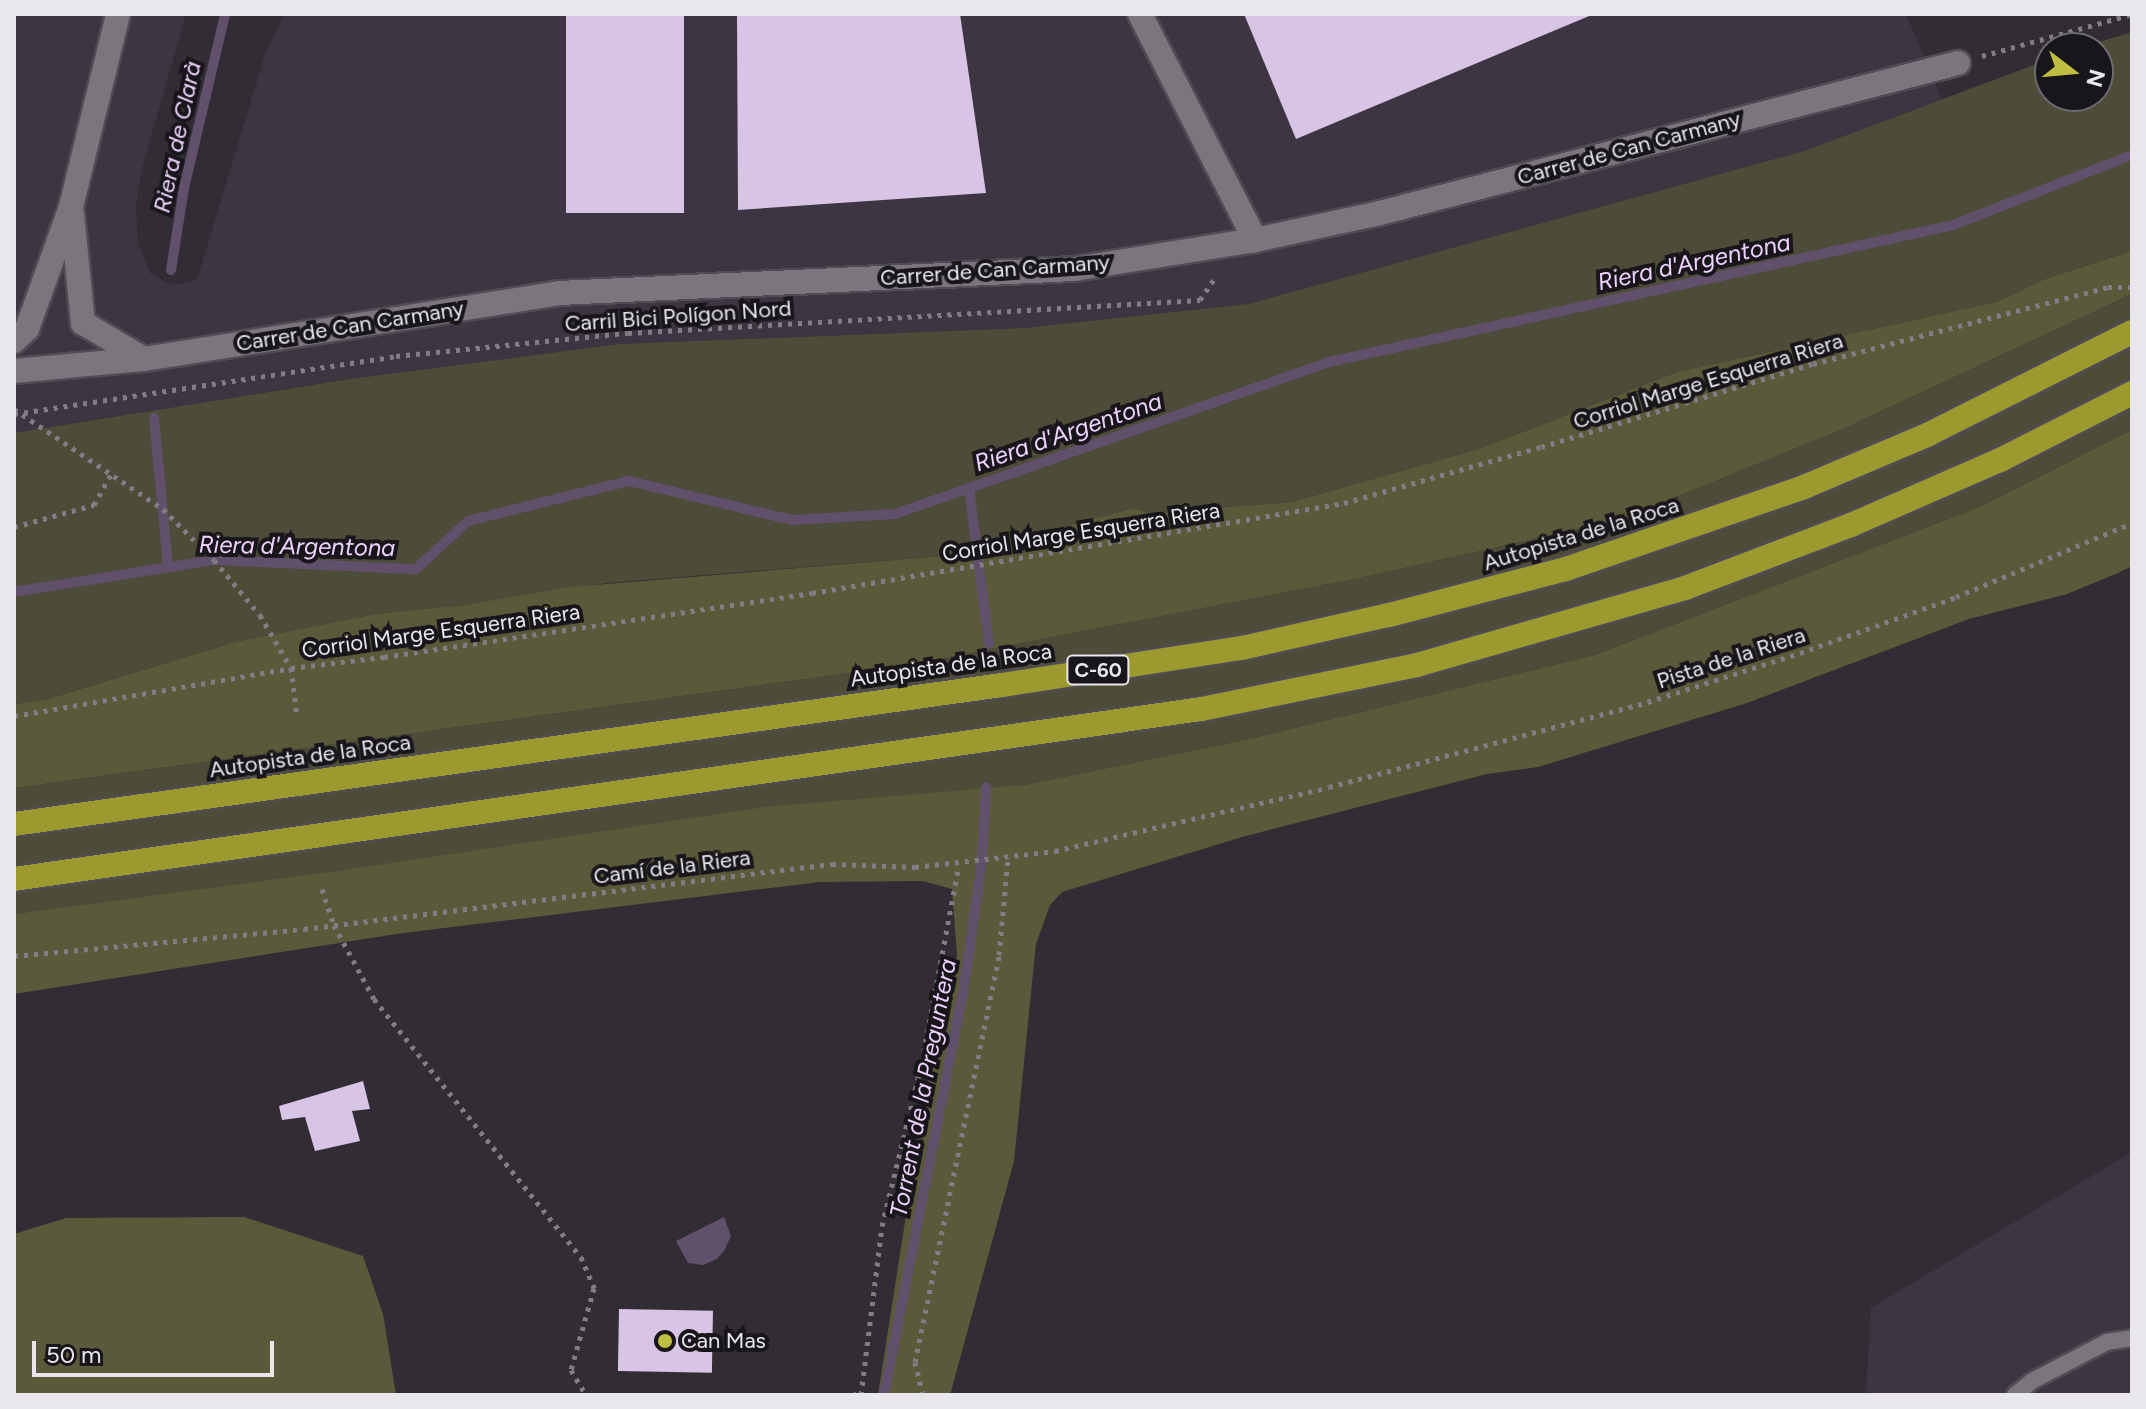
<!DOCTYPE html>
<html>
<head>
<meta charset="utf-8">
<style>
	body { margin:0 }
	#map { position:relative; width:2146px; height:1409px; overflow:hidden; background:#322d35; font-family:Figtree,sans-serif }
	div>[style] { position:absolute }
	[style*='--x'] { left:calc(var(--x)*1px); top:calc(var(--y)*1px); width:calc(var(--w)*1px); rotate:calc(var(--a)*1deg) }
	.built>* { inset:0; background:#3d3542 }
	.green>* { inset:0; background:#4c4c39 }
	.forest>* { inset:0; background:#5a5a3a }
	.water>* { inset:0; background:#60506b }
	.stream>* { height:10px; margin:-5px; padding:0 5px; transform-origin:5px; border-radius:5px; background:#60506b }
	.building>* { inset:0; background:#d8c4e4; transform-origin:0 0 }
	.path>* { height:5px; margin-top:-2.5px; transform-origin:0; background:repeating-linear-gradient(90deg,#817d84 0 4px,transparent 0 10px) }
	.roads { filter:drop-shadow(2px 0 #504c53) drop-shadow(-2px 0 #504c53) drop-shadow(0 2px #504c53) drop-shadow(0 -2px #504c53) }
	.service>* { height:16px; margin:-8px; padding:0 8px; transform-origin:8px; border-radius:8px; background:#7b757e }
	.minor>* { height:24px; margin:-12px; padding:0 12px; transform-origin:12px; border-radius:12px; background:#7b757e }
	.motorway>* { height:24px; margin:-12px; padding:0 12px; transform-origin:12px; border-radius:12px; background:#9c9a2f }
	.dots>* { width:22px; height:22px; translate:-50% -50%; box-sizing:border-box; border:4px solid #18161a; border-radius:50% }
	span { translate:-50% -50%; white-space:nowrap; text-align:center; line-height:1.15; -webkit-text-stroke:8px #18161a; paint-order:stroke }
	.shield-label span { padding:2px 6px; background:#18161a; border:2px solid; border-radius:6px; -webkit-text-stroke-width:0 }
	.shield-label { font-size:20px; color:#eae7ec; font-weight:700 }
	.street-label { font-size:22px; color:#eae7ec }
	.poi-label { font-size:22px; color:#eae7ec }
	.left { translate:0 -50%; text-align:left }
	.water-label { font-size:24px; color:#edd3fd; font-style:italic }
	.frame { position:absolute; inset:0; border:16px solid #eae7ec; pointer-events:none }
	.north { position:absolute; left:2034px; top:32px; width:80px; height:80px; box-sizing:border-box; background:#18161a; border:2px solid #6c6a6e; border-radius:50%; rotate:106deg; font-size:22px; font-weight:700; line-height:32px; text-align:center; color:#eae7ec }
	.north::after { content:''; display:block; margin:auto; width:28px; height:36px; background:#c0be41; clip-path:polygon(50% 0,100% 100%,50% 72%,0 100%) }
	.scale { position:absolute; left:32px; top:1341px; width:242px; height:36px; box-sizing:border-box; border:4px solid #eae7ec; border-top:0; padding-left:10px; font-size:24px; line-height:28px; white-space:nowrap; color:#eae7ec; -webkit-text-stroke:6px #18161a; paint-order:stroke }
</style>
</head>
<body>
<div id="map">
	<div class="built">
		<div style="clip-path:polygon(14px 14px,186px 14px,141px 172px,136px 207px,138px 244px,150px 273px,167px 283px,182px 284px,197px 280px,265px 55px,284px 14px,1906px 14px,1942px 99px,1804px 151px,1248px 304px,1024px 328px,620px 344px,350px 379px,14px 433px)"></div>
		<div style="clip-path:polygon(2132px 1152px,2132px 1395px,1866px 1395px,1871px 1308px)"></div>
	</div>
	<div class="green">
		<div style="clip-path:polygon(2132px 32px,2132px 251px,2045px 279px,1996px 302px,1677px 372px,1479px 449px,1292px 502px,1149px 513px,1134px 508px,955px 555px,607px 583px,465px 605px,375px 614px,235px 642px,45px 700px,14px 704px,14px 433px,350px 379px,620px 344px,1024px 328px,1248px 304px,1804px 151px,2050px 59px,2050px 96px,2098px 96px,2098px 48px,2079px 48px)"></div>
		<div style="clip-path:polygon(2132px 294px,2132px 430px,1977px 508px,1595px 655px,1249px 739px,1025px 785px,14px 914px,14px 788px,907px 665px,1355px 579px,1619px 520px,1841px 430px)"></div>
	</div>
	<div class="forest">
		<div style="clip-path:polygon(2132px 251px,2132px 294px,1841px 430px,1619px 520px,1355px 579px,907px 665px,14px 788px,14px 704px,45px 700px,235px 642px,375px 614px,465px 605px,570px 587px,955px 555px,1134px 508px,1149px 513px,1292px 502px,1479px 449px,1677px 372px,1996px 302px,2045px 279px)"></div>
		<div style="clip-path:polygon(2132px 430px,2132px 566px,2118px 573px,2067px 594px,1969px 619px,1747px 703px,1538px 767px,1487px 774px,1242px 837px,1062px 892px,1050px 905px,1036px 944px,1014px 1161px,950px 1395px,878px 1395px,924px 1100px,957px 955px,952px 889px,923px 881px,820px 882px,403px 933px,14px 994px,14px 914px,338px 871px,766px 807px,1025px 785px,1249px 739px,1595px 655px,1977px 508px)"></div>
		<div style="clip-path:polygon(244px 1217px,363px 1256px,383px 1314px,396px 1395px,14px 1395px,14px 1234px,66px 1218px)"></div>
	</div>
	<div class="water">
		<div style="clip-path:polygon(724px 1217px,731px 1236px,724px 1251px,717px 1259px,703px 1265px,688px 1263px,676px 1241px)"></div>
	</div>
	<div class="stream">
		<div style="--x:171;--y:270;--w:83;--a:-81"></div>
		<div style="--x:184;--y:188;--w:179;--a:-76.7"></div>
		<div style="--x:154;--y:418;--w:149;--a:84.6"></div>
		<div style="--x:969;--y:488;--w:157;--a:82.7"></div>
		<div style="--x:14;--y:592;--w:203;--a:-9.1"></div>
		<div style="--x:214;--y:560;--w:202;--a:2.6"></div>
		<div style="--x:416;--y:569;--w:71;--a:-42.7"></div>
		<div style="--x:468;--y:521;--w:166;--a:-14"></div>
		<div style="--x:629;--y:481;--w:168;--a:13.5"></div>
		<div style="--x:792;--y:520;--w:103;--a:-3.3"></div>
		<div style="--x:895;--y:514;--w:460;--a:-19.3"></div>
		<div style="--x:1329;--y:362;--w:639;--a:-12.38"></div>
		<div style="--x:1953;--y:225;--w:192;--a:-21.4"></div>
		<div style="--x:884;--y:1395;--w:409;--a:-78.9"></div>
		<div style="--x:963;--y:994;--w:134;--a:-81.9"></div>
		<div style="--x:982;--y:861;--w:74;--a:-86.9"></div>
	</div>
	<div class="building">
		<div style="left:566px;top:14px;width:118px;height:199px"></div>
		<div style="clip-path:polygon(737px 14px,960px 14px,986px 193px,738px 210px)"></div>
		<div style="clip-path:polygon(1244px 14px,1594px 14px,1296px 139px)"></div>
		<div style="clip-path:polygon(363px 1081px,370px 1109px,352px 1111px,360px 1141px,315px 1151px,305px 1117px,282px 1120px,279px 1106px)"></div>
		<div style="left:619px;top:1309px;width:94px;height:62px;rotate:1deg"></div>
	</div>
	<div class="path">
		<div style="--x:1982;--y:56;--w:156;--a:-15.6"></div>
		<div style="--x:14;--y:409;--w:179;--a:33.9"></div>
		<div style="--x:163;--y:509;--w:72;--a:45"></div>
		<div style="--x:214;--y:560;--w:72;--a:50.1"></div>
		<div style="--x:260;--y:615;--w:61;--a:59.7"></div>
		<div style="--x:291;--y:668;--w:48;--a:82.9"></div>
		<div style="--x:14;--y:414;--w:386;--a:-8.6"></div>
		<div style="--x:396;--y:356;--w:233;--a:-5.7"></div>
		<div style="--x:628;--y:333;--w:573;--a:-3.3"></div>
		<div style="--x:1200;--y:300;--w:30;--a:-56"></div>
		<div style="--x:14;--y:527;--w:83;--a:-15.4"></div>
		<div style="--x:94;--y:505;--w:35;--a:-61"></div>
		<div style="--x:14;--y:716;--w:281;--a:-9.8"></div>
		<div style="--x:291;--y:668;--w:94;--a:-6.7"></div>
		<div style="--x:384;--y:657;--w:433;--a:-8.5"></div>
		<div style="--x:812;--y:593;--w:540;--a:-9.6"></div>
		<div style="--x:1344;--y:503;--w:205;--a:-15.9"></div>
		<div style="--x:1541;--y:447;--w:284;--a:-17"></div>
		<div style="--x:1813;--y:364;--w:305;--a:-14.6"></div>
		<div style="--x:2108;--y:287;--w:24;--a:0"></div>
		<div style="--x:322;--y:889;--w:38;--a:72"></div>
		<div style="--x:334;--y:925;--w:84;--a:61.6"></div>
		<div style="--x:374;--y:999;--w:331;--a:51.3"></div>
		<div style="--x:581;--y:1257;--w:34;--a:67"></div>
		<div style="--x:594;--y:1288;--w:85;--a:105.7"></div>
		<div style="--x:571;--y:1370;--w:29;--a:59"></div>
		<div style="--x:14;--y:956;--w:291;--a:-5.3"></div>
		<div style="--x:304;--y:929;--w:532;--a:-7.02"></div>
		<div style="--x:832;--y:864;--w:83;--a:2.1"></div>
		<div style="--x:915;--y:867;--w:141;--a:-6.5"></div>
		<div style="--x:1055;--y:851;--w:281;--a:-13.1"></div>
		<div style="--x:1329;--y:787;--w:320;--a:-14.9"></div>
		<div style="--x:1638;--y:705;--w:170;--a:-17.8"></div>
		<div style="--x:1800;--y:653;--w:166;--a:-19.7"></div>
		<div style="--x:1956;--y:597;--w:191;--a:-22.8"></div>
		<div style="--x:853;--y:1395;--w:9;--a:-21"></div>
		<div style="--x:861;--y:1395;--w:170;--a:-82.9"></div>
		<div style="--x:882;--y:1226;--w:169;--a:-76.3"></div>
		<div style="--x:922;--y:1062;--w:200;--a:-79.4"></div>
		<div style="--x:923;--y:1395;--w:34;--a:-104"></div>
		<div style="--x:915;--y:1362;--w:416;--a:-78.3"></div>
		<div style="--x:999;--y:955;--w:97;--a:-84.7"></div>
	</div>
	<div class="roads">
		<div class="service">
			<div style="--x:2015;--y:1395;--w:22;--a:-39"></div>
			<div style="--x:2032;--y:1381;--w:85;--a:-27.5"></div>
			<div style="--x:2107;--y:1342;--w:25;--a:-9"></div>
		</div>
		<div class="minor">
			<div style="--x:1140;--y:14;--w:254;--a:63"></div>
			<div style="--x:72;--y:213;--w:111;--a:84.3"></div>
			<div style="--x:83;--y:323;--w:71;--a:30.5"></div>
			<div style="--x:14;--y:341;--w:18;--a:-43"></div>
			<div style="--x:27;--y:329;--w:130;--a:-70.2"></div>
			<div style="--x:71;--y:207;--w:199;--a:-76.3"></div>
			<div style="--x:14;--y:371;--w:131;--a:-5.3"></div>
			<div style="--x:144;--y:359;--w:420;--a:-9"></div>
			<div style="--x:559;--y:293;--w:516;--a:-2.67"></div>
			<div style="--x:1074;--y:269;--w:183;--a:-9.1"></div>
			<div style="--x:1255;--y:240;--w:128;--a:-12.2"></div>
			<div style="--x:1380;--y:213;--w:597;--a:-14.55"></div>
		</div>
		<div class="motorway">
			<div style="--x:14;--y:824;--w:998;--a:-8.01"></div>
			<div style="--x:1002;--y:685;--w:243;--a:-8.8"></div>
			<div style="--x:1242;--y:648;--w:151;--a:-12.7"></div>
			<div style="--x:1389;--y:615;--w:183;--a:-14.6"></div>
			<div style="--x:1566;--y:569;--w:252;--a:-19"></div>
			<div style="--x:1804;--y:487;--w:134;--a:-22.9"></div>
			<div style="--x:1927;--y:435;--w:229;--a:-26.7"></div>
			<div style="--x:14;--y:879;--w:1199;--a:-8.15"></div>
			<div style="--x:1201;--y:709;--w:220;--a:-11.5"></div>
			<div style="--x:1417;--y:665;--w:279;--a:-16"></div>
			<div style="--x:1685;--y:588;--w:178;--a:-20.8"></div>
			<div style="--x:1851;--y:525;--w:163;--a:-23.6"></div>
			<div style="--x:2000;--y:460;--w:148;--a:-26.9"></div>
		</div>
	</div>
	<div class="dots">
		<div style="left:665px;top:1341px;background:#c0be41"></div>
	</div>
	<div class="shield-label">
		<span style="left:1098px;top:670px">C-60</span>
	</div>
	<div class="street-label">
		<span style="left:1629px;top:148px;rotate:-15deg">Carrer de Can Carmany</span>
		<span style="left:995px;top:270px;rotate:-4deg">Carrer de Can Carmany</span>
		<span style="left:678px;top:316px;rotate:-4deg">Carril Bici Polígon Nord</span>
		<span style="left:350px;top:326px;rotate:-9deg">Carrer de Can Carmany</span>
		<span style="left:1708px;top:381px;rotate:-17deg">Corriol Marge Esquerra Riera</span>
		<span style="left:1081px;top:532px;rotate:-9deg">Corriol Marge Esquerra Riera</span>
		<span style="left:1581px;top:534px;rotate:-17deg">Autopista de la Roca</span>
		<span style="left:441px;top:631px;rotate:-8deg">Corriol Marge Esquerra Riera</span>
		<span style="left:1731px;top:658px;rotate:-18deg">Pista de la Riera</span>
		<span style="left:951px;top:665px;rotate:-8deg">Autopista de la Roca</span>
		<span style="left:310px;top:756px;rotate:-8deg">Autopista de la Roca</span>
		<span style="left:672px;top:867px;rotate:-7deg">Camí de la Riera</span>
	</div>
	<div class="poi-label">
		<span class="left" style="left:681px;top:1341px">Can Mas</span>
	</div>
	<div class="water-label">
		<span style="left:177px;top:137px;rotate:-78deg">Riera de Clarà</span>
		<span style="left:1694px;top:262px;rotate:-12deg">Riera d'Argentona</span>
		<span style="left:1068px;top:432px;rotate:-19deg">Riera d'Argentona</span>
		<span style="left:297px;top:546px;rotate:1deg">Riera d'Argentona</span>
		<span style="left:923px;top:1088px;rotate:-79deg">Torrent de la Preguntera</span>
	</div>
	<div class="frame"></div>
	<div class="north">N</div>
	<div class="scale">50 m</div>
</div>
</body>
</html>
